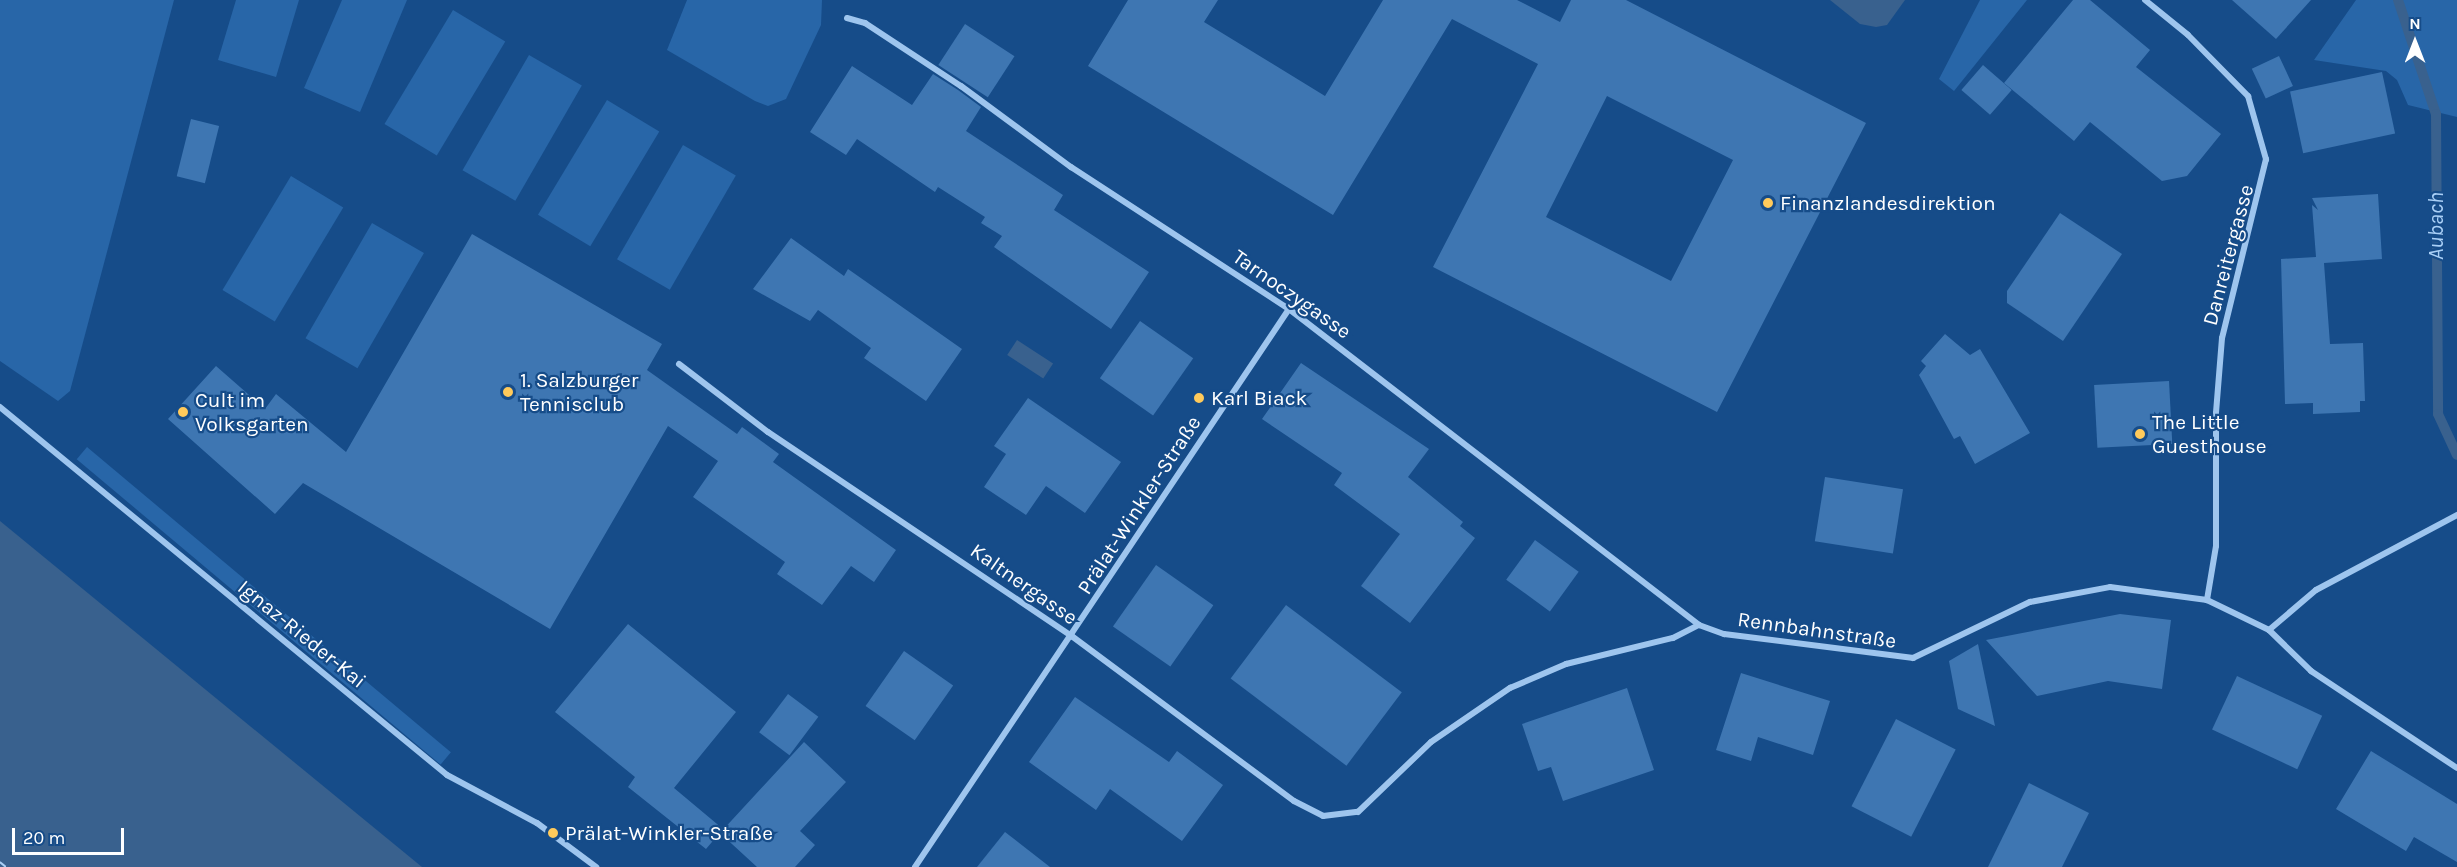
<!DOCTYPE html>
<html>
<head>
<meta charset="utf-8">
<style>
	body { margin:0 }
	#map { position:relative; width:2457px; height:867px; overflow:hidden; background:#164c89; font-family:Karla,sans-serif }
	div>[style] { position:absolute }
	[style*='--x'] { left:calc(var(--x)*1px); top:calc(var(--y)*1px); width:calc(var(--w)*1px); rotate:calc(var(--a)*1deg) }
	.green>* { inset:0; background:#2866a8; transform-origin:0 0 }
	.water>* { inset:0; background:#39618e; transform-origin:0 0 }
	.stream>* { height:10px; margin:-5px; padding:0 5px; transform-origin:5px; border-radius:5px; background:#39618e }
	.ferry>* { height:1.5px; margin-top:-0.75px; transform-origin:0; background:repeating-linear-gradient(90deg,#a9cff6 0 8px,transparent 0 14px) }
	.building>* { inset:0; background:#3e76b2; transform-origin:0 0 }
	.street>* { height:6px; margin:-3px; padding:0 3px; transform-origin:3px; border-radius:3px; background:#9ec5ee }
	.dots>* { width:16px; height:16px; translate:-50% -50%; box-sizing:border-box; border:3px solid #164c89; border-radius:50% }
	span { translate:-50% -50%; white-space:nowrap; text-align:center; line-height:1.15; -webkit-text-stroke:4.5px #164c89; paint-order:stroke }
	.poi-label { font-size:21px; color:#fff }
	.left { translate:0 -50%; text-align:left }
	.street-label { font-size:21px; color:#fff }
	.water-label { font-size:22px; color:#a9cff6; font-style:italic }
	.north { position:absolute; left:2385px; top:12px; width:60px; height:60px; -webkit-text-stroke:4px #164c89; paint-order:stroke; rotate:0deg; font-size:16px; font-weight:700; line-height:24px; text-align:center; color:#fff }
	.north::after { content:''; display:block; margin:auto; width:21px; height:27px; background:#fff; clip-path:polygon(50% 0,100% 100%,50% 72%,0 100%) }
	.scale { position:absolute; left:12px; top:828px; width:112px; height:27px; box-sizing:border-box; border:3px solid #fff; border-top:0; padding-left:8px; font-size:18px; line-height:21px; white-space:nowrap; color:#fff; -webkit-text-stroke:4px #164c89; paint-order:stroke }
</style>
</head>
<body>
<div id="map">
	<div class="green">
		<div style="clip-path:polygon(0 0,174px 0,70px 391px,58px 401px,0 361px)"></div>
		<div style="clip-path:polygon(236px 0,299px 0,276px 77px,218px 60px)"></div>
		<div style="clip-path:polygon(342px 0,407px 0,360px 112px,304px 88px)"></div>
		<div style="clip-path:polygon(687px 0,822px 0,821px 25px,786px 99px,768px 106px,755px 101px,667px 50px)"></div>
		<div style="clip-path:polygon(1980px 0,2027px 0,1954px 91px,1939px 79px)"></div>
		<div style="clip-path:polygon(2356px 0,2457px 0,2457px 117px,2408px 105px,2397px 80px,2386px 71px,2314px 60px)"></div>
		<div style="left:453px;top:10px;width:61px;height:133px;rotate:31deg"></div>
		<div style="left:529px;top:55px;width:61px;height:133px;rotate:30deg"></div>
		<div style="left:607px;top:100px;width:61px;height:134px;rotate:31deg"></div>
		<div style="left:683px;top:145px;width:61px;height:132px;rotate:30deg"></div>
		<div style="left:291px;top:176px;width:61px;height:133px;rotate:31deg"></div>
		<div style="left:372px;top:223px;width:60px;height:133px;rotate:30deg"></div>
		<div style="left:87px;top:447px;width:475px;height:16px;rotate:40deg"></div>
	</div>
	<div class="water">
		<div style="clip-path:polygon(1830px 0,1905px 0,1887px 25px,1876px 27px,1860px 24px)"></div>
		<div style="left:1017px;top:340px;width:43px;height:18px;rotate:33deg"></div>
		<div style="clip-path:polygon(0 521px,422px 867px,0 867px)"></div>
	</div>
	<div class="stream">
		<div style="--x:2398;--y:0;--w:120;--a:71.6"></div>
		<div style="--x:2436;--y:114;--w:300;--a:89.6"></div>
		<div style="--x:2438;--y:414;--w:45;--a:65.1"></div>
	</div>
	<div class="ferry">
		<div style="--x:0;--y:862;--w:8;--a:40"></div>
	</div>
	<div class="building">
		<div style="clip-path:polygon(evenodd,1128px 0,1218px 0,1204px 22px,1325px 96px,1383px 0,1517px 0,1560px 22px,1571px 0,1626px 0,1866px 123px,1717px 412px,1433px 267px,1538px 64px,1452px 19px,1333px 215px,1088px 66px,1128px 0,1607px 96px,1733px 160px,1671px 281px,1546px 217px,1607px 96px)"></div>
		<div style="clip-path:polygon(2073px 0,2090px 0,2150px 50px,2136px 67px,2221px 134px,2187px 176px,2162px 181px,2090px 122px,2074px 141px,2004px 83px)"></div>
		<div style="clip-path:polygon(2232px 0,2311px 0,2276px 39px)"></div>
		<div style="left:965px;top:24px;width:59px;height:49px;rotate:33deg"></div>
		<div style="left:2279px;top:56px;width:33px;height:30px;rotate:65deg"></div>
		<div style="left:1983px;top:65px;width:38px;height:33px;rotate:41deg"></div>
		<div style="clip-path:polygon(852px 66px,912px 105px,933px 74px,958px 90px,981px 107px,966px 131px,1063px 195px,1054px 210px,1149px 272px,1111px 329px,994px 247px,1002px 236px,981px 223px,985px 217px,938px 187px,935px 192px,857px 139px,846px 155px,810px 132px)"></div>
		<div style="left:2382px;top:72px;width:63px;height:94px;rotate:78deg"></div>
		<div style="left:191px;top:119px;width:29px;height:59px;rotate:14deg"></div>
		<div style="clip-path:polygon(2378px 194px,2382px 259px,2324px 263px,2330px 344px,2363px 343px,2365px 401px,2360px 401px,2360px 412px,2313px 414px,2313px 403px,2285px 404px,2281px 259px,2316px 257px,2312px 205px,2318px 210px,2312px 198px)"></div>
		<div style="clip-path:polygon(2060px 213px,2122px 254px,2063px 341px,2007px 303px,2007px 291px)"></div>
		<div style="clip-path:polygon(472px 234px,662px 344px,647px 370px,737px 434px,742px 427px,779px 454px,773px 462px,896px 550px,874px 582px,851px 566px,822px 605px,777px 574px,785px 562px,693px 497px,718px 461px,668px 426px,550px 629px,303px 483px,275px 514px,168px 419px,216px 366px,265px 409px,276px 394px,346px 452px)"></div>
		<div style="clip-path:polygon(791px 238px,844px 276px,848px 269px,962px 349px,926px 401px,864px 358px,871px 348px,818px 310px,810px 321px,753px 289px)"></div>
		<div style="left:1140px;top:321px;width:65px;height:70px;rotate:35deg"></div>
		<div style="clip-path:polygon(1945px 334px,1970px 355px,1980px 349px,2030px 433px,1975px 464px,1960px 436px,1954px 439px,1919px 375px,1926px 366px,1921px 361px)"></div>
		<div style="clip-path:polygon(1301px 363px,1429px 449px,1408px 477px,1463px 522px,1460px 526px,1475px 538px,1410px 623px,1361px 586px,1400px 534px,1334px 485px,1342px 473px,1262px 419px)"></div>
		<div style="left:2169px;top:381px;width:63px;height:75px;rotate:87deg"></div>
		<div style="clip-path:polygon(1028px 398px,1121px 462px,1085px 513px,1046px 486px,1026px 515px,984px 487px,1006px 454px,994px 446px)"></div>
		<div style="left:1825px;top:477px;width:79px;height:65px;rotate:9deg"></div>
		<div style="left:1535px;top:540px;width:54px;height:49px;rotate:36deg"></div>
		<div style="left:1156px;top:565px;width:70px;height:75px;rotate:35deg"></div>
		<div style="left:1286px;top:605px;width:145px;height:92px;rotate:37deg"></div>
		<div style="clip-path:polygon(2120px 614px,2171px 620px,2162px 689px,2108px 681px,2037px 696px,1986px 640px)"></div>
		<div style="clip-path:polygon(628px 624px,736px 712px,674px 788px,723px 829px,706px 849px,628px 787px,635px 777px,555px 712px)"></div>
		<div style="clip-path:polygon(1978px 644px,1995px 726px,1958px 709px,1949px 661px)"></div>
		<div style="left:904px;top:651px;width:60px;height:67px;rotate:35deg"></div>
		<div style="clip-path:polygon(1741px 673px,1830px 701px,1813px 755px,1758px 737px,1751px 761px,1716px 750px)"></div>
		<div style="left:2237px;top:676px;width:94px;height:59px;rotate:25deg"></div>
		<div style="clip-path:polygon(1627px 688px,1654px 770px,1563px 801px,1551px 767px,1538px 771px,1522px 724px)"></div>
		<div style="left:788px;top:694px;width:38px;height:48px;rotate:37deg"></div>
		<div style="clip-path:polygon(1075px 697px,1169px 762px,1177px 751px,1223px 785px,1182px 841px,1110px 789px,1096px 810px,1029px 762px)"></div>
		<div style="left:1896px;top:719px;width:67px;height:98px;rotate:27deg"></div>
		<div style="clip-path:polygon(804px 742px,846px 782px,800px 831px,815px 845px,795px 867px,757px 867px,720px 833px)"></div>
		<div style="clip-path:polygon(2371px 751px,2457px 804px,2457px 862px,2414px 837px,2406px 851px,2336px 809px)"></div>
		<div style="clip-path:polygon(2029px 783px,2089px 813px,2062px 867px,1988px 867px)"></div>
		<div style="clip-path:polygon(1005px 832px,1050px 867px,977px 867px)"></div>
	</div>
	<div class="street">
		<div style="--x:2145;--y:0;--w:55;--a:39.1"></div>
		<div style="--x:2188;--y:35;--w:86;--a:45.5"></div>
		<div style="--x:2248;--y:96;--w:66;--a:74.1"></div>
		<div style="--x:2266;--y:159;--w:184;--a:103.8"></div>
		<div style="--x:2222;--y:338;--w:75;--a:94.6"></div>
		<div style="--x:2216;--y:413;--w:133;--a:90"></div>
		<div style="--x:2216;--y:546;--w:55;--a:99.5"></div>
		<div style="--x:847;--y:18;--w:19;--a:16"></div>
		<div style="--x:865;--y:23;--w:115;--a:33.3"></div>
		<div style="--x:961;--y:86;--w:137;--a:36.4"></div>
		<div style="--x:1071;--y:167;--w:260;--a:33.1"></div>
		<div style="--x:1289;--y:309;--w:518;--a:37.62"></div>
		<div style="--x:1699;--y:625;--w:27;--a:20"></div>
		<div style="--x:1724;--y:634;--w:191;--a:7.2"></div>
		<div style="--x:1913;--y:658;--w:130;--a:-25.6"></div>
		<div style="--x:2030;--y:602;--w:81;--a:-10.6"></div>
		<div style="--x:2110;--y:587;--w:98;--a:7.6"></div>
		<div style="--x:2207;--y:600;--w:69;--a:25.8"></div>
		<div style="--x:2269;--y:630;--w:62;--a:-40.4"></div>
		<div style="--x:2316;--y:590;--w:160;--a:-28"></div>
		<div style="--x:679;--y:364;--w:112;--a:37.4"></div>
		<div style="--x:768;--y:432;--w:367;--a:33.9"></div>
		<div style="--x:1073;--y:637;--w:275;--a:36.6"></div>
		<div style="--x:1294;--y:801;--w:33;--a:27"></div>
		<div style="--x:1323;--y:816;--w:35;--a:-7"></div>
		<div style="--x:1358;--y:812;--w:101;--a:-43.8"></div>
		<div style="--x:1431;--y:742;--w:96;--a:-34.4"></div>
		<div style="--x:1510;--y:688;--w:61;--a:-23.2"></div>
		<div style="--x:1566;--y:664;--w:110;--a:-13.7"></div>
		<div style="--x:1673;--y:638;--w:29;--a:-27"></div>
		<div style="--x:0;--y:407;--w:579;--a:39.46"></div>
		<div style="--x:447;--y:775;--w:102;--a:28.1"></div>
		<div style="--x:537;--y:823;--w:74;--a:36.7"></div>
		<div style="--x:2269;--y:630;--w:59;--a:44.3"></div>
		<div style="--x:2311;--y:671;--w:175;--a:33.6"></div>
		<div style="--x:915;--y:867;--w:672;--a:-56.17"></div>
	</div>
	<div class="dots">
		<div style="left:1768px;top:203px;background:#ffca5b"></div>
		<div style="left:508px;top:392px;background:#ffca5b"></div>
		<div style="left:1199px;top:398px;background:#ffca5b"></div>
		<div style="left:183px;top:412px;background:#ffca5b"></div>
		<div style="left:2140px;top:434px;background:#ffca5b"></div>
		<div style="left:553px;top:833px;background:#ffca5b"></div>
	</div>
	<div class="poi-label">
		<span class="left" style="left:1780px;top:203px">Finanzlandesdirektion</span>
		<span class="left" style="left:520px;top:392px">1. Salzburger<br>Tennisclub</span>
		<span class="left" style="left:1211px;top:398px">Karl Biack</span>
		<span class="left" style="left:195px;top:412px">Cult im<br>Volksgarten</span>
		<span class="left" style="left:2152px;top:434px">The Little<br>Guesthouse</span>
		<span class="left" style="left:565px;top:833px">Prälat-Winkler-Straße</span>
	</div>
	<div class="street-label">
		<span style="left:2228px;top:255px;rotate:-75deg">Danreitergasse</span>
		<span style="left:1292px;top:294px;rotate:35deg">Tarnoczygasse</span>
		<span style="left:1139px;top:505px;rotate:-57deg">Prälat-Winkler-Straße</span>
		<span style="left:1024px;top:584px;rotate:35deg">Kaltnergasse</span>
		<span style="left:1817px;top:630px;rotate:8deg">Rennbahnstraße</span>
		<span style="left:302px;top:634px;rotate:39deg">Ignaz-Rieder-Kai</span>
	</div>
	<div class="water-label">
		<span style="left:2437px;top:226px;rotate:-90deg">Aubach</span>
	</div>
	<div class="north">N</div>
	<div class="scale">20 m</div>
</div>
</body>
</html>
